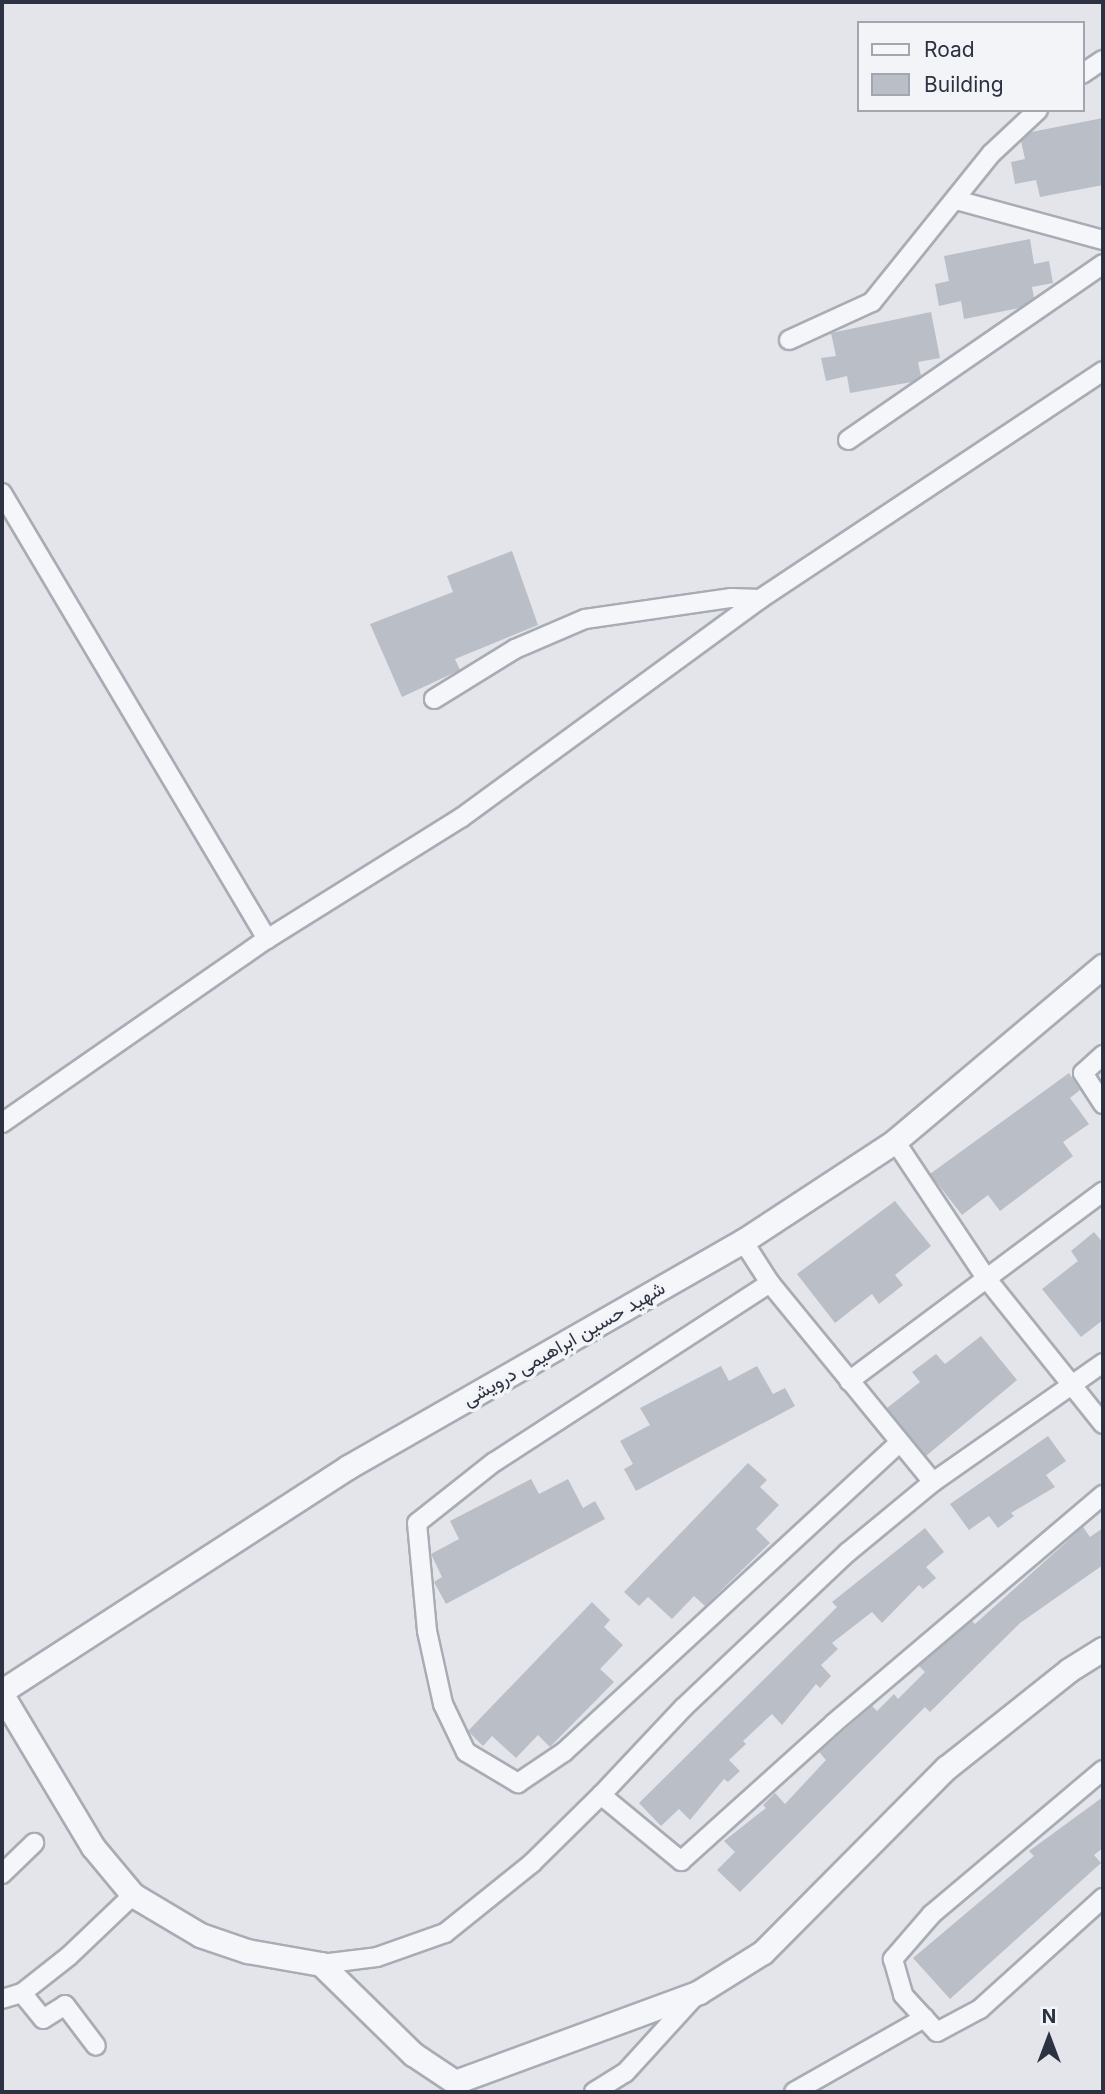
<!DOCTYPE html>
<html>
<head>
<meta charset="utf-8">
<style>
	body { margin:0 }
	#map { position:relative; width:1105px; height:2094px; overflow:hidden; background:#e3e5ea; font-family:Inter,Vazirmatn,sans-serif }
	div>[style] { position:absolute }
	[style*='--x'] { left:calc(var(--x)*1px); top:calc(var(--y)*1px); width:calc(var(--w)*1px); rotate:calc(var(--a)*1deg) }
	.building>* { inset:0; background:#babec7 }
	.roads { filter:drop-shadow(2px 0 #a8acb4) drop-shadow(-2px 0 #a8acb4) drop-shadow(0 2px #a8acb4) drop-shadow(0 -2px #a8acb4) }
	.minor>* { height:18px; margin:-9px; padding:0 9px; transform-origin:9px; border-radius:9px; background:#f5f6f9 }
	.tertiary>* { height:23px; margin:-11.5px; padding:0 11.5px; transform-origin:11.5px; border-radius:11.5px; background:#f5f6f9 }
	span { translate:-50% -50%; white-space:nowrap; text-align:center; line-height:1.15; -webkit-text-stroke:7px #f3f4f8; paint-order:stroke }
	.street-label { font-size:19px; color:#2c3241 }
	.frame { position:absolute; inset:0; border:4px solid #2c3241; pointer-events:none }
	.legend { position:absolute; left:857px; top:21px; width:228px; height:91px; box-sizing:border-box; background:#f3f4f8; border:2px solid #a3a6af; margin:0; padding:9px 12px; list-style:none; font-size:21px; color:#2c3241 }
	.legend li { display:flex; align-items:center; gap:14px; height:35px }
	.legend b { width:35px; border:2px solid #a3a6af }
	.north { position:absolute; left:1014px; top:2003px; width:70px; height:70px; -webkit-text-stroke:5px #f3f4f8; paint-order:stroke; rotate:0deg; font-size:19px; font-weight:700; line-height:28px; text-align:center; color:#2c3241 }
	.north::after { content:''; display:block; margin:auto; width:24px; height:32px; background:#2c3241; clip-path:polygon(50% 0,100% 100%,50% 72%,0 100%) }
</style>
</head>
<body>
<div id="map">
	<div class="building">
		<div style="clip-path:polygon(1103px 118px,1103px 185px,1040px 197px,1036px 180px,1015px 184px,1011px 162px,1025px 159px,1021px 141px,1031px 132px)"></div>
		<div style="clip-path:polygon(1030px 239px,1034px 264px,1049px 261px,1053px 283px,1032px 287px,1034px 298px,1019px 308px,964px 319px,961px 301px,939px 306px,935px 284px,949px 281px,944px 256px)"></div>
		<div style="clip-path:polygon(931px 312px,940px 358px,918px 362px,921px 376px,912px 382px,850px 393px,847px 376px,826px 381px,821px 358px,836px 356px,831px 333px)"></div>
		<div style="clip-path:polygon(512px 551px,538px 625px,455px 659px,460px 670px,402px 697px,370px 624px,453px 592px,447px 576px)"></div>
		<div style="clip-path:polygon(1069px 1073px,1080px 1090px,1070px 1098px,1089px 1124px,1063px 1142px,1073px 1156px,1000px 1211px,988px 1195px,962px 1215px,930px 1174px)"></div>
		<div style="clip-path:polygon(895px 1201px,931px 1246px,895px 1275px,903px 1285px,879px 1304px,872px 1294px,835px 1323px,797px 1274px)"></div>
		<div style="clip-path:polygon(1094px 1232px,1103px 1243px,1103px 1320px,1081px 1337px,1042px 1289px,1078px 1261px,1071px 1251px)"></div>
		<div style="clip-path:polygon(981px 1336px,1017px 1380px,926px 1456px,887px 1408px,920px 1382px,912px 1372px,936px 1354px,945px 1364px)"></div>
		<div style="clip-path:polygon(721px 1366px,729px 1381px,757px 1366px,773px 1394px,785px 1388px,795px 1406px,636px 1491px,624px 1469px,633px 1464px,620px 1441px,650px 1425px,640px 1408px)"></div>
		<div style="clip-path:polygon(1048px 1436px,1066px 1461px,1046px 1475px,1055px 1487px,1011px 1513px,1014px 1516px,998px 1528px,989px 1516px,969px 1530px,950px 1504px)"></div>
		<div style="clip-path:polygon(748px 1463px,767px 1480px,760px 1487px,779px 1505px,756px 1529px,770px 1543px,705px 1606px,694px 1596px,672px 1619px,648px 1597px,639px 1606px,624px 1592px)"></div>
		<div style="clip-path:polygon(531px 1479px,539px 1494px,568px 1479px,583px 1508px,595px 1501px,605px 1519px,446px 1604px,434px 1582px,442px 1577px,431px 1554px,459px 1539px,450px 1521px)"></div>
		<div style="clip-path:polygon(1083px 1527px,1090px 1537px,1103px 1528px,1103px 1565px,1020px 1623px,930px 1712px,925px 1707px,740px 1892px,717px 1870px,735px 1852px,724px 1841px,766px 1808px,763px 1805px,775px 1793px,785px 1804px,826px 1760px,819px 1752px,872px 1706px,877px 1711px,894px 1694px,898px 1699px,925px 1672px,919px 1666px,972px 1621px,975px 1624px)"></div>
		<div style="clip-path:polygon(925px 1528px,944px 1552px,926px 1567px,936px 1578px,923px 1589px,919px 1585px,882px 1623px,872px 1612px,832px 1643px,838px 1649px,821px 1665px,831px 1676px,820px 1688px,816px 1684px,782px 1725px,772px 1714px,743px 1741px,746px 1744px,729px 1760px,740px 1771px,728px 1782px,724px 1779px,690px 1820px,679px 1809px,661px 1826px,639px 1803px,837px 1607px,832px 1602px)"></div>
		<div style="clip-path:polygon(592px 1602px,610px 1620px,604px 1627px,623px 1645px,600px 1669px,614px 1682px,550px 1747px,538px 1735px,516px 1758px,492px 1736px,483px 1746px,468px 1731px)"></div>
		<div style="clip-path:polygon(1103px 1797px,1103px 1848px,1094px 1855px,1101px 1863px,950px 1999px,913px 1958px,1034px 1856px,1029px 1851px)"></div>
	</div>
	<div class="roads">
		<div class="minor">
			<div style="--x:1082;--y:74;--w:25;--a:-34"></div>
			<div style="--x:956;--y:200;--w:152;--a:15.2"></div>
			<div style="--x:789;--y:340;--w:91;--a:-24.6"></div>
			<div style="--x:872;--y:302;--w:191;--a:-51.2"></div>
			<div style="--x:992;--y:153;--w:63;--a:-43.1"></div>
			<div style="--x:848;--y:440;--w:310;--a:-34.6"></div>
			<div style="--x:2;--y:493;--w:519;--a:59.28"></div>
			<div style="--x:434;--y:699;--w:95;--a:-31.7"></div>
			<div style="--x:515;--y:649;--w:76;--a:-23.2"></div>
			<div style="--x:585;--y:619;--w:148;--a:-8.2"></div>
			<div style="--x:731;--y:598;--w:29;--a:2"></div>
			<div style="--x:1103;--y:1055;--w:27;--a:138"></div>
			<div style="--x:1083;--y:1073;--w:37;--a:57"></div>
			<div style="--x:2;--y:1123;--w:323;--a:-34.8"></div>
			<div style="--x:267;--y:939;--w:229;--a:-32"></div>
			<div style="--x:461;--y:818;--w:371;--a:-36.2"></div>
			<div style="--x:760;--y:599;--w:412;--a:-33.6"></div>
			<div style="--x:895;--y:1141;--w:164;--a:56.4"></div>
			<div style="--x:986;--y:1278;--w:187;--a:51.3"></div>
			<div style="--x:743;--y:1241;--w:50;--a:57.3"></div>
			<div style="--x:770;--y:1283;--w:257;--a:50.7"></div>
			<div style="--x:770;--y:1283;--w:329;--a:147"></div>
			<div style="--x:494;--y:1462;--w:98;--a:141.6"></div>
			<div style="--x:417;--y:1523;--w:108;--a:84.7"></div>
			<div style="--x:427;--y:1631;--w:75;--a:77.6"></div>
			<div style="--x:443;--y:1704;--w:53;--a:64.4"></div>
			<div style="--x:466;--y:1752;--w:61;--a:30.8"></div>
			<div style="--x:518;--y:1783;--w:55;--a:-34"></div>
			<div style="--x:564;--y:1752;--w:454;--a:-42.7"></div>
			<div style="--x:1103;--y:1363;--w:208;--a:145"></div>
			<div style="--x:933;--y:1482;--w:110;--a:140.5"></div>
			<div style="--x:848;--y:1552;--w:226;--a:136.6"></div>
			<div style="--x:684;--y:1707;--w:121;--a:133.3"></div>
			<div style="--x:601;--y:1795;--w:104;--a:39.5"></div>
			<div style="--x:681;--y:1861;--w:206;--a:-42"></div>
			<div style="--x:834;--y:1723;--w:353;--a:-40.3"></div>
			<div style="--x:849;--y:1381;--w:317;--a:-36.7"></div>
			<div style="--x:1103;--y:1770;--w:224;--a:139.9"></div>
			<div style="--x:932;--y:1914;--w:60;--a:130.9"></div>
			<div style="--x:893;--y:1959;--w:37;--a:74"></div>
			<div style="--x:903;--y:1995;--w:50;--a:47.4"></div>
			<div style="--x:937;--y:2032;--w:49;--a:-28.1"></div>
			<div style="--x:980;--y:2009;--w:166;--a:-42.1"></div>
			<div style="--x:2;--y:1874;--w:45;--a:-44.1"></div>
			<div style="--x:321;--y:1964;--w:56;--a:-7.1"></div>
			<div style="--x:377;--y:1957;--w:72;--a:-19.4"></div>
			<div style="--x:445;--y:1933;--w:112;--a:-38.8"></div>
			<div style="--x:532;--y:1863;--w:97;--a:-44.6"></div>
			<div style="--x:22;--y:1993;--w:33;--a:51"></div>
			<div style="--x:43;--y:2019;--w:26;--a:-32"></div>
			<div style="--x:65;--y:2005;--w:51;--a:52.9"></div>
			<div style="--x:2;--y:1999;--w:21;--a:-17"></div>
			<div style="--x:22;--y:1993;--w:60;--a:-38.2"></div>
			<div style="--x:69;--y:1956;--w:88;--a:-43.6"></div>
			<div style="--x:594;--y:2092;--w:36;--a:-32"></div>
			<div style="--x:625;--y:2073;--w:107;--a:-47.7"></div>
			<div style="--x:794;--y:2092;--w:150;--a:-29.6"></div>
		</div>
		<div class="tertiary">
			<div style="--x:2;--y:1691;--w:412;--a:-32.9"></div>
			<div style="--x:348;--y:1467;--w:455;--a:-29.8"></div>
			<div style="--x:743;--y:1241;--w:182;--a:-33.3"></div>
			<div style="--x:895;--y:1141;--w:272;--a:-40.1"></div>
			<div style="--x:2;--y:1695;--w:177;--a:59.1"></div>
			<div style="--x:93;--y:1847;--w:62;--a:50.2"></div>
			<div style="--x:133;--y:1895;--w:78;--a:30.8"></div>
			<div style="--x:200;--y:1935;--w:50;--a:18.8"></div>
			<div style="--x:247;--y:1951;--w:75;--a:10"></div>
			<div style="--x:321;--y:1964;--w:129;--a:44.4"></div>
			<div style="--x:413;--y:2054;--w:50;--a:33.7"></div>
			<div style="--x:455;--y:2082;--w:260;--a:-20.2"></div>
			<div style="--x:699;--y:1992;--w:75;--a:-32"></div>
			<div style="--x:763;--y:1952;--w:260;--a:-45.2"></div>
			<div style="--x:946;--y:1768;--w:157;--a:-38.5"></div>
			<div style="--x:1069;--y:1670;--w:40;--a:-32"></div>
		</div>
	</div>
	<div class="street-label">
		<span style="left:564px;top:1344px;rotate:-30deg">شهید حسین ابراهیمی درویشی</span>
	</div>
	<div class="frame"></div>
	<ul class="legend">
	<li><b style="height:9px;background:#f5f6f9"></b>Road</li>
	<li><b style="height:19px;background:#babec7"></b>Building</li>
	</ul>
	<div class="north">N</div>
</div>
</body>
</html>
